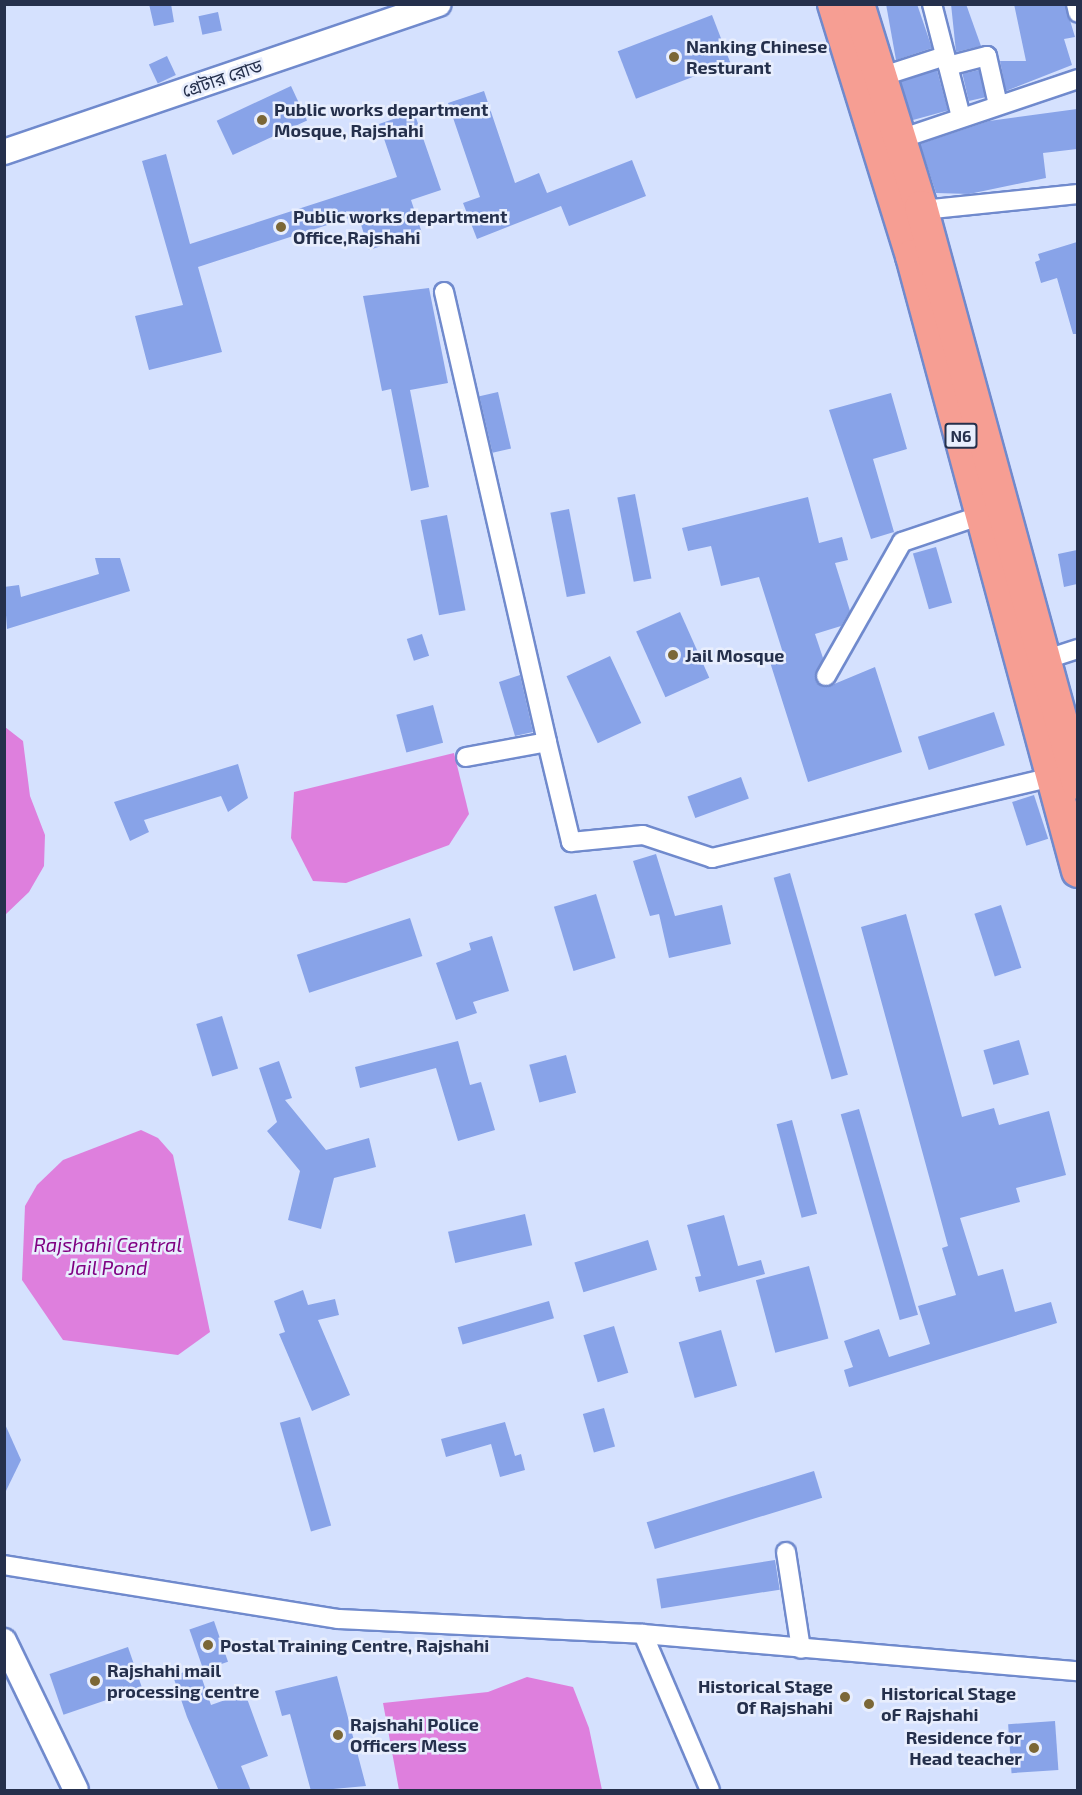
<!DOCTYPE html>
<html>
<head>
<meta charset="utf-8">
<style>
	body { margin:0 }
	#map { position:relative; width:1082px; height:1795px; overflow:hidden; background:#d5e1fe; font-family:"Exo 2","Noto Sans Bengali",sans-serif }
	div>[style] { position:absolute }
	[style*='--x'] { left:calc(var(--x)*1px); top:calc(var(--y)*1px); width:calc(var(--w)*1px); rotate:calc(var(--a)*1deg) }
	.water>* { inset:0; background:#de7fdd }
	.building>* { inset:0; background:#88a3e8; transform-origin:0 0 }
	.roads { filter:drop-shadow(2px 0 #708acd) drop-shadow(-2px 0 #708acd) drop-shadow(0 2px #708acd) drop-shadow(0 -2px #708acd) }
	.street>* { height:18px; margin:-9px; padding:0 9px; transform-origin:9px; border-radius:9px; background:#fff }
	.secondary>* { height:24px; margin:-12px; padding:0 12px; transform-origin:12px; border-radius:12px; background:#fff }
	.highway>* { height:32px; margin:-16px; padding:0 16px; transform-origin:16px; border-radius:16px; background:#f69e93 }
	.dots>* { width:16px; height:16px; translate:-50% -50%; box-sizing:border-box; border:3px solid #e8eefd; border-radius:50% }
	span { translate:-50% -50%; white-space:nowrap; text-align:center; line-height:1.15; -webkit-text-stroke:5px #e8eefd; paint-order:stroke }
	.shield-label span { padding:2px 4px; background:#e8eefd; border:2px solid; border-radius:4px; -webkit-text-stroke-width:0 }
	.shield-label { font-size:16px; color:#25304c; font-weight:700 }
	.poi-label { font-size:18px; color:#25304c; font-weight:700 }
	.left { translate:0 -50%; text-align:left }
	.right { translate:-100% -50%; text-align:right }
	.street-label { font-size:18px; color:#25304c }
	.water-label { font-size:20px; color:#7f0082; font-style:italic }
	.frame { position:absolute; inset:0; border:6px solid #25304c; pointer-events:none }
</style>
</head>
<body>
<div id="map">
	<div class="water">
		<div style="clip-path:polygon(5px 727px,23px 741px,30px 796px,45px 835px,44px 866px,29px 892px,5px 915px)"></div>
		<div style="clip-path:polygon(454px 753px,469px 814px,449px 845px,346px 883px,313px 881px,291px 838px,294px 792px)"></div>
		<div style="clip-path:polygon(141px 1130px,158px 1138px,173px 1155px,210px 1332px,178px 1355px,63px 1340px,22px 1280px,25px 1206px,37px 1185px,63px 1160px)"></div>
		<div style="clip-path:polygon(527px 1677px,573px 1687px,589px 1728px,602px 1790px,399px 1790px,383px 1703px,488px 1692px)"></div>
	</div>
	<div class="building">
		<div style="clip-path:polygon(149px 4px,171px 4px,174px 22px,154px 26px)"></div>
		<div style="clip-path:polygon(886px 4px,917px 4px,932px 48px,896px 60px)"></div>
		<div style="clip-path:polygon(951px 4px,966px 4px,981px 46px,956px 52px)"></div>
		<div style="clip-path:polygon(1014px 4px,1065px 4px,1075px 37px,1064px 39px,1072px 65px,1006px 91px,1000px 61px,1026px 61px)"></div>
		<div style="left:218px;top:12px;width:19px;height:20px;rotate:78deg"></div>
		<div style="left:712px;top:15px;width:51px;height:101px;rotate:69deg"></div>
		<div style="left:167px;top:56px;width:21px;height:20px;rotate:65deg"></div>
		<div style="left:937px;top:70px;width:42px;height:38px;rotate:75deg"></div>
		<div style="left:979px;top:70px;width:28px;height:17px;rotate:77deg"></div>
		<div style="left:291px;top:86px;width:38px;height:82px;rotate:65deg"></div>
		<div style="clip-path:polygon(484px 91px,515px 183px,539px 173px,547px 193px,632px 160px,646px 196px,569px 226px,561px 206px,477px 239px,463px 203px,480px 197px,448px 103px)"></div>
		<div style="clip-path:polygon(1077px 109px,1077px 149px,1043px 153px,1046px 178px,969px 194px,936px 193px,920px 144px,989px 121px)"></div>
		<div style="clip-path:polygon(414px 112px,441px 190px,411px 200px,422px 233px,369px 250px,358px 215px,198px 267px,222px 352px,149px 370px,135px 316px,183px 305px,142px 161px,166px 154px,190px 244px,397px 177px,379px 124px)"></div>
		<div style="clip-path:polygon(1077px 242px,1077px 334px,1073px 334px,1057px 278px,1041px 283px,1035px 262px,1040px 260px,1038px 254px)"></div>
		<div style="clip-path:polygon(429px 288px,448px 383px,410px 390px,429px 487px,411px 491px,391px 389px,382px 391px,363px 296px)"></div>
		<div style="left:498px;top:392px;width:58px;height:19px;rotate:77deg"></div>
		<div style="clip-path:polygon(891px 393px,907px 449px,873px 459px,894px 532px,871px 539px,829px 410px)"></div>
		<div style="left:635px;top:494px;width:86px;height:18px;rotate:79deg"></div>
		<div style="clip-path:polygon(808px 497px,819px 543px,842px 537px,848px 560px,835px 563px,850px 611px,841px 626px,815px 634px,823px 658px,816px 681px,827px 687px,875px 667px,902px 752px,808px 782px,769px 659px,783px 653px,759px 577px,721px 586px,711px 546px,688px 551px,682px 528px)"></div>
		<div style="left:569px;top:509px;width:86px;height:19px;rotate:79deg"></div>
		<div style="left:447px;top:515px;width:97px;height:27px;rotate:79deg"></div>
		<div style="left:936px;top:547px;width:58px;height:24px;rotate:74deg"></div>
		<div style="clip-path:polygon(1077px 550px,1077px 584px,1064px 587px,1058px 554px)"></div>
		<div style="clip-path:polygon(95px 558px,120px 558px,130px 591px,7px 629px,4px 587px,19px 585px,21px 597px,99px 574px)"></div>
		<div style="left:680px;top:612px;width:72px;height:48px;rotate:66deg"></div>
		<div style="left:422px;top:634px;width:23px;height:16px;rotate:72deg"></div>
		<div style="left:610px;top:656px;width:74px;height:48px;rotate:65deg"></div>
		<div style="clip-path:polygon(520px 675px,533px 732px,515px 736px,499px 682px)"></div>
		<div style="left:433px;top:705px;width:39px;height:38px;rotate:75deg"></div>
		<div style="left:994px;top:712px;width:35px;height:80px;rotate:72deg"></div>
		<div style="clip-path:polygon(238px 764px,248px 798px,228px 812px,221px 796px,144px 820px,149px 832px,130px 841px,114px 802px)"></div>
		<div style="left:741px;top:777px;width:23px;height:57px;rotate:70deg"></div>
		<div style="left:1034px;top:795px;width:46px;height:23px;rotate:72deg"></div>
		<div style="clip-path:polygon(656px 854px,675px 916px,722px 905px,731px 944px,669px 958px,659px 914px,650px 916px,633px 861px)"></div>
		<div style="left:790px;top:873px;width:210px;height:17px;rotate:74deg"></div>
		<div style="left:596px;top:894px;width:67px;height:44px;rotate:73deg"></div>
		<div style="left:1001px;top:905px;width:66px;height:28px;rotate:72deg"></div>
		<div style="clip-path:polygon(906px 914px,962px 1117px,994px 1108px,999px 1125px,1049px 1111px,1066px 1175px,1016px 1188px,1020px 1202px,960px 1218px,978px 1276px,1003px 1269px,1015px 1312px,1051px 1302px,1057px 1323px,849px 1387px,844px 1370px,853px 1367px,844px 1341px,879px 1329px,889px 1357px,930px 1344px,918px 1306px,956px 1295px,942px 1248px,948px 1246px,861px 927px)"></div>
		<div style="left:410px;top:918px;width:40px;height:119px;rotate:72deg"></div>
		<div style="clip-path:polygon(492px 936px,509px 991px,473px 1002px,477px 1013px,456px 1020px,436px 963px,471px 950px,469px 943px)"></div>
		<div style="left:222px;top:1016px;width:55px;height:27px;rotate:73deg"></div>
		<div style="left:1019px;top:1040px;width:36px;height:37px;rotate:74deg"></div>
		<div style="clip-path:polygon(458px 1041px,470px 1085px,481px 1082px,495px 1130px,458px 1141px,436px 1068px,360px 1088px,355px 1067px)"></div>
		<div style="left:566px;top:1055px;width:39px;height:38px;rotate:75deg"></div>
		<div style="clip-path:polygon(279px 1061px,292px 1098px,285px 1100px,326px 1150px,369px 1138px,376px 1167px,334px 1178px,321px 1229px,288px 1220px,300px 1171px,267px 1131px,277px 1122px,259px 1068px)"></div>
		<div style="left:859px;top:1109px;width:214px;height:19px;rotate:74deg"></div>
		<div style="left:792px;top:1120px;width:97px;height:16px;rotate:75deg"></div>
		<div style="left:525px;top:1214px;width:32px;height:79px;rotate:77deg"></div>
		<div style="clip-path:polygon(724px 1215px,738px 1266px,761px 1260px,765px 1274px,699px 1292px,695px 1277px,701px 1276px,687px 1225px)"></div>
		<div style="left:648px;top:1240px;width:31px;height:77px;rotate:73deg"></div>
		<div style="left:809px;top:1266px;width:75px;height:55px;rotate:75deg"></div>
		<div style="clip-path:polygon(303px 1290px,308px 1305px,335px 1299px,339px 1315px,318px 1320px,350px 1395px,312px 1411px,279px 1334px,285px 1332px,274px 1301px)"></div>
		<div style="left:549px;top:1301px;width:18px;height:95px;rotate:74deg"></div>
		<div style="left:614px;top:1326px;width:49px;height:32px;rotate:73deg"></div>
		<div style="left:721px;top:1330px;width:58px;height:44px;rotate:74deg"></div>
		<div style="left:604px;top:1408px;width:40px;height:22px;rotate:74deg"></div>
		<div style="left:300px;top:1417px;width:113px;height:21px;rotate:74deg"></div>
		<div style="clip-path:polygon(4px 1422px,21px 1460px,4px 1495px)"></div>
		<div style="clip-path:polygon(505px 1422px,515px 1456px,521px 1454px,525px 1470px,500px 1477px,491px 1444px,446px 1457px,441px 1439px)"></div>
		<div style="left:814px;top:1471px;width:28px;height:175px;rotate:73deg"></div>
		<div style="left:775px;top:1560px;width:30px;height:120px;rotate:81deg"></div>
		<div style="left:214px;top:1621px;width:43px;height:26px;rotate:71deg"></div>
		<div style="left:128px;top:1647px;width:43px;height:83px;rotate:71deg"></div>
		<div style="clip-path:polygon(198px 1667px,211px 1705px,245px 1693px,268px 1756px,241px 1766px,251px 1791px,219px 1791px,187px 1717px,173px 1676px)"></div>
		<div style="clip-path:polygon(337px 1676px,366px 1786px,311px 1791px,290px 1714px,282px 1716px,275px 1691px)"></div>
		<div style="left:1055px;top:1721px;width:49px;height:47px;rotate:86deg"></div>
	</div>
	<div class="roads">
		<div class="street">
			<div style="--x:932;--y:4;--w:117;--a:75.6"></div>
			<div style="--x:1076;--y:4;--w:9;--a:77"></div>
			<div style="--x:948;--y:66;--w:40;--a:-14.4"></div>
			<div style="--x:987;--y:56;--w:50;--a:77.3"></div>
			<div style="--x:880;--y:77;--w:68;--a:-17.9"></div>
			<div style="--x:900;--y:139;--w:188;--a:-18.6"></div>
			<div style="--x:913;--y:211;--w:166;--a:-5.9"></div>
			<div style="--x:444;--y:292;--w:462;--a:77.1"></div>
			<div style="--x:1044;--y:660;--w:36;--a:-18"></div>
			<div style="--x:826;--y:676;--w:154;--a:-60.4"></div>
			<div style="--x:902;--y:542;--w:84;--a:-18.6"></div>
			<div style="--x:466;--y:757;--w:82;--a:-10.5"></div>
			<div style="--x:547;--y:742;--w:103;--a:76.5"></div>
			<div style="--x:571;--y:842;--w:72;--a:-5.6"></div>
			<div style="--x:643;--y:835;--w:73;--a:18.4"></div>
			<div style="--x:712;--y:858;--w:359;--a:-13.4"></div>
			<div style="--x:786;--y:1552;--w:98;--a:81.2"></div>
			<div style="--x:4;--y:1565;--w:338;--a:9.2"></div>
			<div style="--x:338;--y:1619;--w:305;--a:2.8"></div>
			<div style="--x:643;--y:1634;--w:437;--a:4.9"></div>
			<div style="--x:643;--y:1634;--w:170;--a:66.8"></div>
		</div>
		<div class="secondary">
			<div style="--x:4;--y:152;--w:459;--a:-18.8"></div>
			<div style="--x:4;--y:1641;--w:165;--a:64.2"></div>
		</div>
		<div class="highway">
			<div style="--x:834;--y:4;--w:264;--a:72.8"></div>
			<div style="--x:912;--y:256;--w:637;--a:74.89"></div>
			<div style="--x:858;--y:4;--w:213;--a:72.8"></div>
			<div style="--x:921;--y:207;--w:597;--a:74.75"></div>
		</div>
	</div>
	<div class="dots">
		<div style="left:674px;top:57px;background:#7b6736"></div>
		<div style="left:262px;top:120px;background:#7b6736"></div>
		<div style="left:281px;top:227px;background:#7b6736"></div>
		<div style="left:673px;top:655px;background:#7b6736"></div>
		<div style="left:208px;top:1645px;background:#7b6736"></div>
		<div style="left:95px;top:1681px;background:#7b6736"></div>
		<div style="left:845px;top:1697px;background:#7b6736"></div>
		<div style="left:869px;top:1704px;background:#7b6736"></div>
		<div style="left:338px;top:1735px;background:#7b6736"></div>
		<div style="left:1034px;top:1748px;background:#7b6736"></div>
	</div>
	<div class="shield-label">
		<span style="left:961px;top:436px">N6</span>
	</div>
	<div class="poi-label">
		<span class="left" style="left:686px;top:57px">Nanking Chinese<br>Resturant</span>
		<span class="left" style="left:274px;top:120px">Public works department<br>Mosque, Rajshahi</span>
		<span class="left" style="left:293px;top:227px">Public works department<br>Office,Rajshahi</span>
		<span class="left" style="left:685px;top:655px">Jail Mosque</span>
		<span class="left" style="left:220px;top:1645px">Postal Training Centre, Rajshahi</span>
		<span class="left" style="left:107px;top:1681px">Rajshahi mail<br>processing centre</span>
		<span class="right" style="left:833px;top:1697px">Historical Stage<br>Of Rajshahi</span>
		<span class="left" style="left:881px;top:1704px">Historical Stage<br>oF Rajshahi</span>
		<span class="left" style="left:350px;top:1735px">Rajshahi Police<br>Officers Mess</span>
		<span class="right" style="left:1022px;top:1748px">Residence for<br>Head teacher</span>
	</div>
	<div class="street-label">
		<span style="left:222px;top:78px;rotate:-19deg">গ্রেটার রোড</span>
	</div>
	<div class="water-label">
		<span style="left:108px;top:1256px">Rajshahi Central<br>Jail Pond</span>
	</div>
	<div class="frame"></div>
</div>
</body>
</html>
